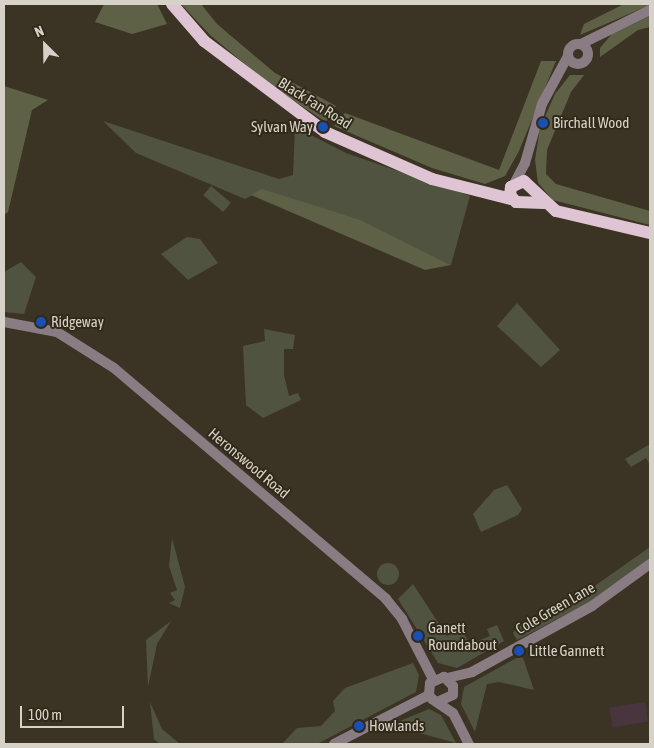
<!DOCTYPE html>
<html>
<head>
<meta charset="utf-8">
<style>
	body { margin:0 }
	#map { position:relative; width:654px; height:748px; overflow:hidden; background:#3b3323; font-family:"Asap Condensed",sans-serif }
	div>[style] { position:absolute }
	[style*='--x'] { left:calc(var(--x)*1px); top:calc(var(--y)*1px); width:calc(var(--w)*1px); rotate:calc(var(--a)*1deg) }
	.industrial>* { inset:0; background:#48353d; transform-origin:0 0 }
	.green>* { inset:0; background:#515341; transform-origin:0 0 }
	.round { border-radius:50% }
	.forest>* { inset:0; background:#5f6146 }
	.minor>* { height:10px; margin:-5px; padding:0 5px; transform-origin:5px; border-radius:5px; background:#897d83 }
	.minor>.ring { margin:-5px; padding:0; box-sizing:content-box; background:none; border:10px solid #897d83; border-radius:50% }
	.major>* { height:12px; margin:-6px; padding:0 6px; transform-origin:6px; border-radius:6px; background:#dfc5d3 }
	.dots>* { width:14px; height:14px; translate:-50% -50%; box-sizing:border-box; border:2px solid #312919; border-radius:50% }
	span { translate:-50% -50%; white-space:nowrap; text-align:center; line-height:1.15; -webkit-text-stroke:4px #312919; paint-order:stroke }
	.street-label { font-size:15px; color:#d7d2c8 }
	.poi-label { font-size:15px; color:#d7d2c8 }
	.left { translate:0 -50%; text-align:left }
	.right { translate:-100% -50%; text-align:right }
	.frame { position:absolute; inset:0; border:5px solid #d7d2c8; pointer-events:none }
	.north { position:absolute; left:20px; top:20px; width:50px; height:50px; -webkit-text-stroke:4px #312919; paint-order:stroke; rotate:337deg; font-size:14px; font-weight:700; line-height:20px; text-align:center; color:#d7d2c8 }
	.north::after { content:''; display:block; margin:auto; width:18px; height:22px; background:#d7d2c8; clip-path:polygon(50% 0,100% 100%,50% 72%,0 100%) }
	.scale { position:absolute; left:20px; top:706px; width:104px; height:22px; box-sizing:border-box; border:2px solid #d7d2c8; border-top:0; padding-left:6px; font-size:15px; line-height:18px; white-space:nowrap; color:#d7d2c8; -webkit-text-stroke:4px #312919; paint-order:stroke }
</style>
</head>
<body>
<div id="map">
	<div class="industrial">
		<div style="left:645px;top:702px;width:20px;height:36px;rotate:81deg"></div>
	</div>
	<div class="green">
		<div style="clip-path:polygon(103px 121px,279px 179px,293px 175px,295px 127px,346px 153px,470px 196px,451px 265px,361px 220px,262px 190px,245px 199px,136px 153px)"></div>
		<div style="left:211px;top:186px;width:26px;height:12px;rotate:40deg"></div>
		<div style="clip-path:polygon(187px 237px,200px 239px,218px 263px,188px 280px,161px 254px)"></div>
		<div style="clip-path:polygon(21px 262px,36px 277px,24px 314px,4px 312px,4px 272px)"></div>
		<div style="clip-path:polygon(517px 303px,560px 350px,541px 367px,497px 326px)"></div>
		<div style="clip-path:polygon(264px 329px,295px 335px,293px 349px,284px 349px,284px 375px,289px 396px,298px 393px,301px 400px,263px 418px,246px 405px,243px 346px,265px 341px)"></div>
		<div style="clip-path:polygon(650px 444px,650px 465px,646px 458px,631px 467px,625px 459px)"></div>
		<div style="clip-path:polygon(507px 485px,522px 509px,518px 515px,481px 532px,473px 514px,494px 490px)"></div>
		<div style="clip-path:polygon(172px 538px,185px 587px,180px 608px,169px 603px,175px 600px,170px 593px,177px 590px,169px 566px)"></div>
		<div style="clip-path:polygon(650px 547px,650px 560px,592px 601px,517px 640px,513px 633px,518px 625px,536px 621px,596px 585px)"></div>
		<div class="round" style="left:377px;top:563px;width:22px;height:22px"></div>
		<div style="clip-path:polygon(413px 584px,447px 636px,461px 629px,470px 644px,490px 636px,487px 629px,497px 625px,504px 641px,457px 668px,438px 663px,398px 599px)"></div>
		<div style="clip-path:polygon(171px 621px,157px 644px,148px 687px,146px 640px)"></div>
		<div style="clip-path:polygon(522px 655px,534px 690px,499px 682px,487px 684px,475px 732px,461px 704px,464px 687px)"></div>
		<div style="clip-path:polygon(413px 663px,419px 675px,416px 692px,317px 744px,282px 744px,297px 728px,321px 726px,335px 711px,333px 701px,345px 688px)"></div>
		<div style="clip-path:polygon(150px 702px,162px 729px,180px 744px,160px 744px,154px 739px)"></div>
		<div style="clip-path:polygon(429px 709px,441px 715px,456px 743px,390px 725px)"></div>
	</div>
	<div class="forest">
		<div style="clip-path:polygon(104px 4px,157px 4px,167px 24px,132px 34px,95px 22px)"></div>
		<div style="clip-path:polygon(181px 4px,201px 4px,217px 24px,275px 73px,336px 106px,326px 122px,270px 85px,210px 35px)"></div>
		<div style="clip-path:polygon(624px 4px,650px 5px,580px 35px,584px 24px)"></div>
		<div style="clip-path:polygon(650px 16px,650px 27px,638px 30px,600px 57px,600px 48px,612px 34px)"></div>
		<div style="clip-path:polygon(541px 61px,556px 61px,519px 151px,505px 176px,485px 184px,432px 168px,334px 126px,345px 113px,499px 170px)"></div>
		<div style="clip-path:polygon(570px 75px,584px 75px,571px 92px,547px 150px,546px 174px,556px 184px,650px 211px,650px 225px,553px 200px,538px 183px,535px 160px,540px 128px,555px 94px)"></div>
		<div style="clip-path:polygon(4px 86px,48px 100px,32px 110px,8px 212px,4px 215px)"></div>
		<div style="clip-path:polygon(262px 189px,361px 220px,451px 265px,425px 270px,251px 195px)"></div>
	</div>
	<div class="minor">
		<div class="ring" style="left:568px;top:44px;width:10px;height:10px"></div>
		<div style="--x:581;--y:44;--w:77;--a:-26.2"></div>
		<div style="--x:515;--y:182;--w:21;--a:-62"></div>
		<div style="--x:525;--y:163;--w:61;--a:-73.9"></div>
		<div style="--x:542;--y:104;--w:55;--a:-61.6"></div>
		<div style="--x:4;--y:322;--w:54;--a:10.7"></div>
		<div style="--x:57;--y:332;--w:67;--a:32.3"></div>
		<div style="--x:114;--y:368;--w:357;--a:40.3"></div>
		<div style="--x:386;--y:599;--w:26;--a:51"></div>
		<div style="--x:402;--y:619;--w:68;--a:62.7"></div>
		<div style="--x:447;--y:678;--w:26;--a:-13"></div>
		<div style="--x:472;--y:672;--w:137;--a:-28.8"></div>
		<div style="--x:592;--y:606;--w:72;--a:-35.9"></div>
		<div style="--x:437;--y:702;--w:17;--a:-24"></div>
		<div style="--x:453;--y:695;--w:9;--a:-90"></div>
		<div style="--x:453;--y:686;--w:13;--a:-135"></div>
		<div style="--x:444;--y:677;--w:15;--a:157"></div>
		<div style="--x:430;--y:683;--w:12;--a:95"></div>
		<div style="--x:429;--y:695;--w:5;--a:53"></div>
		<div style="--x:432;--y:699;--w:25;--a:34"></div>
		<div style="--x:453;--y:713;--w:35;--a:63"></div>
		<div style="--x:334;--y:744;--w:107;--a:-27.3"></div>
	</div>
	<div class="major">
		<div style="--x:172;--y:4;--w:49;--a:49.1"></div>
		<div style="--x:204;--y:41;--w:151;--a:36.9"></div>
		<div style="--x:325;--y:132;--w:117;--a:23.7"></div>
		<div style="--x:432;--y:179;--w:81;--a:14.2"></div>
		<div style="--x:544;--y:203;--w:28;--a:-178"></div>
		<div style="--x:516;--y:202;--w:9;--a:-131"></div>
		<div style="--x:510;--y:195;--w:8;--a:-83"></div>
		<div style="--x:511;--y:187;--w:14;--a:-25"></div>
		<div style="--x:524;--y:181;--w:44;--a:43.2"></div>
		<div style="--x:556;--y:211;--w:97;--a:13.2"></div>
	</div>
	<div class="dots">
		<div style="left:543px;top:123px;background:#1a4fb4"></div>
		<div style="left:323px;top:127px;background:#1a4fb4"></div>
		<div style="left:41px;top:322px;background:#1a4fb4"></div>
		<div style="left:418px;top:636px;background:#1a4fb4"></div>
		<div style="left:519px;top:651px;background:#1a4fb4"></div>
		<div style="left:359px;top:726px;background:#1a4fb4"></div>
	</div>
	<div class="street-label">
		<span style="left:315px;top:103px;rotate:32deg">Black Fan Road</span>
		<span style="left:249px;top:463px;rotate:40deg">Heronswood Road</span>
		<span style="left:555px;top:608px;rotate:-30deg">Cole Green Lane</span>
	</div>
	<div class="poi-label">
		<span class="left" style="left:553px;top:123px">Birchall Wood</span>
		<span class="right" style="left:313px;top:127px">Sylvan Way</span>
		<span class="left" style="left:51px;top:322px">Ridgeway</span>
		<span class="left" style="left:428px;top:636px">Ganett<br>Roundabout</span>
		<span class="left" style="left:529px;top:651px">Little Gannett</span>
		<span class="left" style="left:369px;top:726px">Howlands</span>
	</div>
	<div class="frame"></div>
	<div class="north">N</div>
	<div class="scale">100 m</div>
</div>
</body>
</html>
